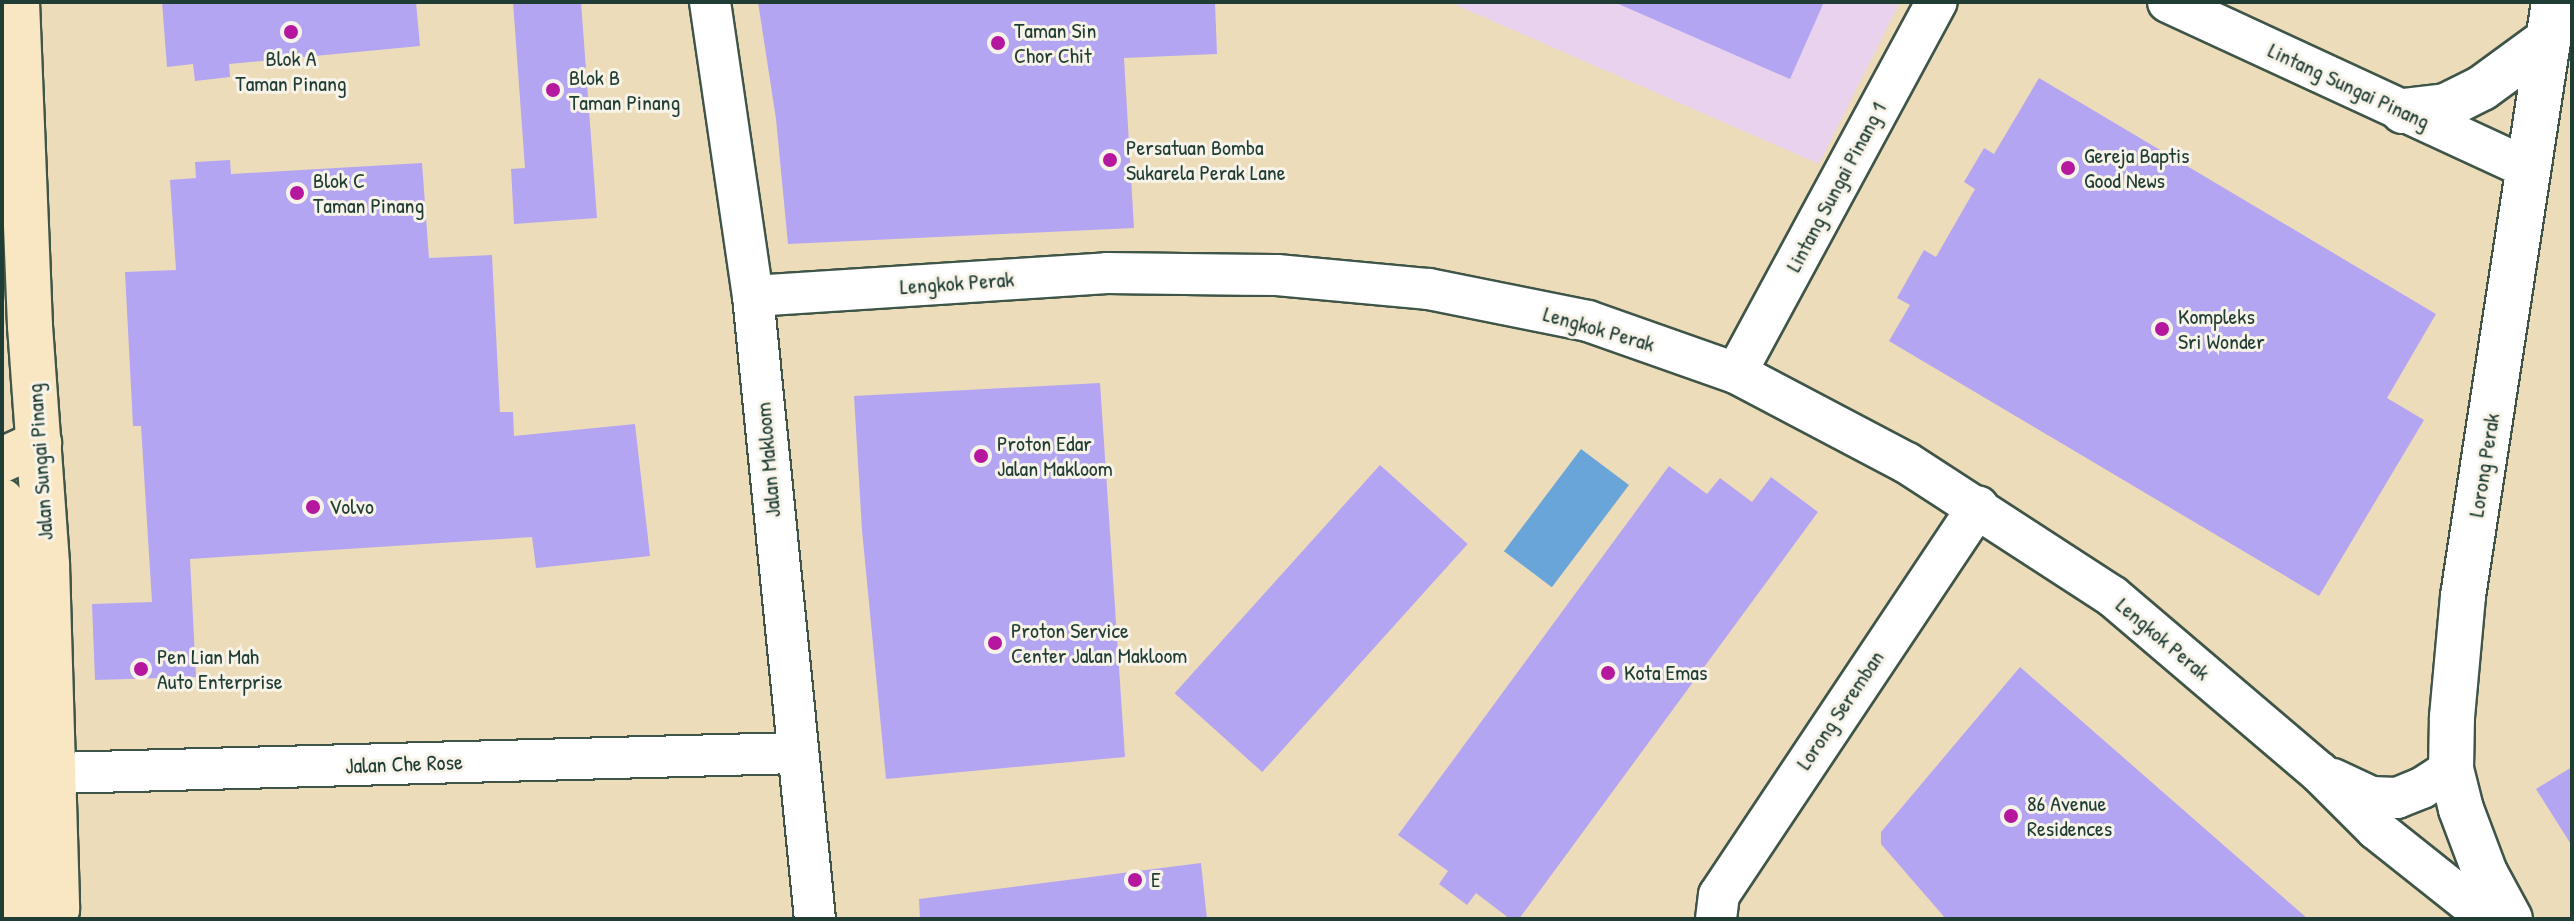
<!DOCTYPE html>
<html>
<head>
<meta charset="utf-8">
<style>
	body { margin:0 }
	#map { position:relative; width:2574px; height:921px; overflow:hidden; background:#eddcba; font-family:"Patrick Hand",sans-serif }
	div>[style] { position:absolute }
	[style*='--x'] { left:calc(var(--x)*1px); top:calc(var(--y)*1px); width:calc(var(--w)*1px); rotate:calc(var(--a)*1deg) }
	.built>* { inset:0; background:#e9d2ed }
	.water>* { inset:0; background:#6aa5da; transform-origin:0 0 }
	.building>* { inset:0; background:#b4a5f2; transform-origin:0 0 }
	.roads { filter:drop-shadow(2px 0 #3e5548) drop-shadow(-2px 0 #3e5548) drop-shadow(0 2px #3e5548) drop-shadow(0 -2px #3e5548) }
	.minor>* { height:40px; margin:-20px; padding:0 20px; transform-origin:20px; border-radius:20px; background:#fff }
	.tertiary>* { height:44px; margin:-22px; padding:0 22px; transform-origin:22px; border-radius:22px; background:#fff }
	.secondary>* { height:44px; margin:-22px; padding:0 22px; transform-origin:22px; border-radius:22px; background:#f9e7c3 }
	.dots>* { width:22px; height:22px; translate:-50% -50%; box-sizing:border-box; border:4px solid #f7f3e8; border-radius:50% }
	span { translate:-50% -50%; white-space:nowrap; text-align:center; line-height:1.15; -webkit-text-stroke:6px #f7f3e8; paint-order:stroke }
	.poi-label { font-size:22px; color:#1f3d34 }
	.left { translate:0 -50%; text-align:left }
	.street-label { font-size:22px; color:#1f3d34 }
	.frame { position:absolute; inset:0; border:4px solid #1f3d34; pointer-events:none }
</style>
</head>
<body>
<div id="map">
	<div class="built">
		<div style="clip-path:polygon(1449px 2px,1900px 2px,1819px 164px)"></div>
	</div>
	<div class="water">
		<div style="left:1581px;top:449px;width:60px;height:128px;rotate:37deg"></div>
	</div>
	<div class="building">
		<div style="clip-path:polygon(162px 2px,416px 2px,420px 46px,229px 64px,230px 77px,195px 81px,193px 64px,167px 67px)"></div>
		<div style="clip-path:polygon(513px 2px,581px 2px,597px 218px,514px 224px,511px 169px,525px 168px)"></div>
		<div style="clip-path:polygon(758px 2px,1215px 2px,1217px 54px,1124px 58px,1134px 228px,788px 244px,776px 119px)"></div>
		<div style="clip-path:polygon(1614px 2px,1824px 2px,1790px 79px)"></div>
		<div style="clip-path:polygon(2039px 78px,2436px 314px,2387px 398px,2424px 420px,2319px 596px,1889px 341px,1910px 305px,1897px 298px,1924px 250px,1936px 257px,1975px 189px,1964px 182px,1984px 148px,1994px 154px)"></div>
		<div style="clip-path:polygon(230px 160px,231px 174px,422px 163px,429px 258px,492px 255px,500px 412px,513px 412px,514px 436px,635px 424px,650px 556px,536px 568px,532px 537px,190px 559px,196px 677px,95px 680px,92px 604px,152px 602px,141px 426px,133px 426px,125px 272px,176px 270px,170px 180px,196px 178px,195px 162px)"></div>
		<div style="clip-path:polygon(1100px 383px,1125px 757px,886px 779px,862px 530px,854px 396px)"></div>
		<div style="left:1380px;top:465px;width:118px;height:307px;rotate:42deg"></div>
		<div style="clip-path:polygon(1669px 466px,1707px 494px,1720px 478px,1752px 502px,1771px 477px,1818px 512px,1519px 919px,1510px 919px,1476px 893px,1467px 905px,1439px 884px,1448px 871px,1398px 835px)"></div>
		<div style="clip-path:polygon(2020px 667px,2308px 919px,1946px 919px,1881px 844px,1881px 832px)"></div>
		<div style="clip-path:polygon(2572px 767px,2572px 846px,2536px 789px)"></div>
		<div style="clip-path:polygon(1201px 863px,1207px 919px,920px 919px,919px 899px)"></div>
	</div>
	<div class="roads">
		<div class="minor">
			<div style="--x:710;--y:2;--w:297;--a:81.7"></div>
			<div style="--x:753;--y:296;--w:626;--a:84.32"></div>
			<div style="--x:2168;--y:2;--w:399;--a:24.8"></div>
			<div style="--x:753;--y:296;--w:355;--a:-3.7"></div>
			<div style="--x:1107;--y:273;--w:170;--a:0.7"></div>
			<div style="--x:1277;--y:275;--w:153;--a:5.3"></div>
			<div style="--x:1429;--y:289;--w:162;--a:11.4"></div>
			<div style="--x:1588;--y:321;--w:157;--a:19.4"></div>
			<div style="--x:1736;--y:373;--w:193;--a:27.8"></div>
			<div style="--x:1907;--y:463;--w:244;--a:33"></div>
			<div style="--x:2112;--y:596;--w:272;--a:40.4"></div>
			<div style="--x:2319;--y:772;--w:81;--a:45"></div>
			<div style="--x:2376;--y:829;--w:144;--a:38.5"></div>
			<div style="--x:1736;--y:373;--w:422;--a:-61.6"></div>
			<div style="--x:20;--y:774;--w:776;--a:-1.55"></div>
			<div style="--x:2333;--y:779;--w:42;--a:25.3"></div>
			<div style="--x:2371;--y:797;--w:26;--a:2"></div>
			<div style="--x:2397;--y:798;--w:27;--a:-22"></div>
			<div style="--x:2422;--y:788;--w:35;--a:-33"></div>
			<div style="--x:1716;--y:919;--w:24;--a:-83"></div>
			<div style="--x:1719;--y:895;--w:467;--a:-56.3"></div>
		</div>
		<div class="tertiary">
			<div style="--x:2403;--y:111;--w:43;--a:-6.6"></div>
			<div style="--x:2446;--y:106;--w:40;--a:-26.6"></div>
			<div style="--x:2482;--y:88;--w:83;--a:-36.2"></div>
			<div style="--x:2510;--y:919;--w:52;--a:-118.5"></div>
			<div style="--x:2485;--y:873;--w:68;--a:-110.6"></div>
			<div style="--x:2461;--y:809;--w:41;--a:-104"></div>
			<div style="--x:2451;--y:769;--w:52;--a:-88.9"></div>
			<div style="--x:2452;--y:717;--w:121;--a:-84.8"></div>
			<div style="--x:2463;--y:596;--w:601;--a:-81.29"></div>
		</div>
		<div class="secondary">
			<div style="--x:17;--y:2;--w:324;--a:87.7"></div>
			<div style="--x:30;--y:326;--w:240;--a:85.9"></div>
			<div style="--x:47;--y:565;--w:344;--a:88.3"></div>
			<div style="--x:57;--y:909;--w:12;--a:125"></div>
			<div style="--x:2;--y:460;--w:41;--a:-24.7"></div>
			<div style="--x:2;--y:501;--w:400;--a:87.6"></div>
			<div style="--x:19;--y:901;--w:22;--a:54"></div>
		</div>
	</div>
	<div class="dots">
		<div style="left:291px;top:32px;background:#b5179e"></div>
		<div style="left:998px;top:43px;background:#b5179e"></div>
		<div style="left:553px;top:90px;background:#b5179e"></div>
		<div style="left:1110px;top:160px;background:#b5179e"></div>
		<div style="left:2068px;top:168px;background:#b5179e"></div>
		<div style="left:297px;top:193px;background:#b5179e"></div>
		<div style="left:2162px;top:329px;background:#b5179e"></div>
		<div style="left:981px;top:456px;background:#b5179e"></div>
		<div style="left:313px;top:507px;background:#b5179e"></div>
		<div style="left:995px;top:643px;background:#b5179e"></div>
		<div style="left:141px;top:669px;background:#b5179e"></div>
		<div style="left:1608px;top:673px;background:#b5179e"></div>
		<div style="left:2011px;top:816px;background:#b5179e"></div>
		<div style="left:1135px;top:880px;background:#b5179e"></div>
	</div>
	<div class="poi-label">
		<span class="left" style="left:1014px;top:43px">Taman Sin<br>Chor Chit</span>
		<span style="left:291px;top:71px">Blok A<br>Taman Pinang</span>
		<span class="left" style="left:569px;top:90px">Blok B<br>Taman Pinang</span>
		<span class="left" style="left:1126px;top:160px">Persatuan Bomba<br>Sukarela Perak Lane</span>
		<span class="left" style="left:2084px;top:168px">Gereja Baptis<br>Good News</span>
		<span class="left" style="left:313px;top:193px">Blok C<br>Taman Pinang</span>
		<span class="left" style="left:2178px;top:329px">Kompleks<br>Sri Wonder</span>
		<span class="left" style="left:997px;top:456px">Proton Edar<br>Jalan Makloom</span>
		<span class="left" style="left:329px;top:507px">Volvo</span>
		<span class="left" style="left:1011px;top:643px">Proton Service<br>Center Jalan Makloom</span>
		<span class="left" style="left:157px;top:669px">Pen Lian Mah<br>Auto Enterprise</span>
		<span class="left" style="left:1624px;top:673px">Kota Emas</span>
		<span class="left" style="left:2027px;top:816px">86 Avenue<br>Residences</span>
		<span class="left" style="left:1151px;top:880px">E</span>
	</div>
	<div class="street-label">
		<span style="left:2349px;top:86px;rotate:25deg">Lintang Sungai Pinang</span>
		<span style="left:1836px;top:187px;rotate:-62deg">Lintang Sungai Pinang 1</span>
		<span style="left:957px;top:283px;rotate:-4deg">Lengkok Perak</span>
		<span style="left:1599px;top:329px;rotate:16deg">Lengkok Perak</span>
		<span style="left:768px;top:460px;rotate:-95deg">Jalan Makloom</span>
		<span style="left:40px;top:462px;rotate:-94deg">Jalan Sungai Pinang</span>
		<span style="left:2484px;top:465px;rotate:-81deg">Lorong Perak</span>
		<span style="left:2163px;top:639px;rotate:40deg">Lengkok Perak</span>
		<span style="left:1840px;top:710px;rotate:-56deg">Lorong Seremban</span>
		<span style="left:404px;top:764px;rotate:-2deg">Jalan Che Rose</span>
	</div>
	<div class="frame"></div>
</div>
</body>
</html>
